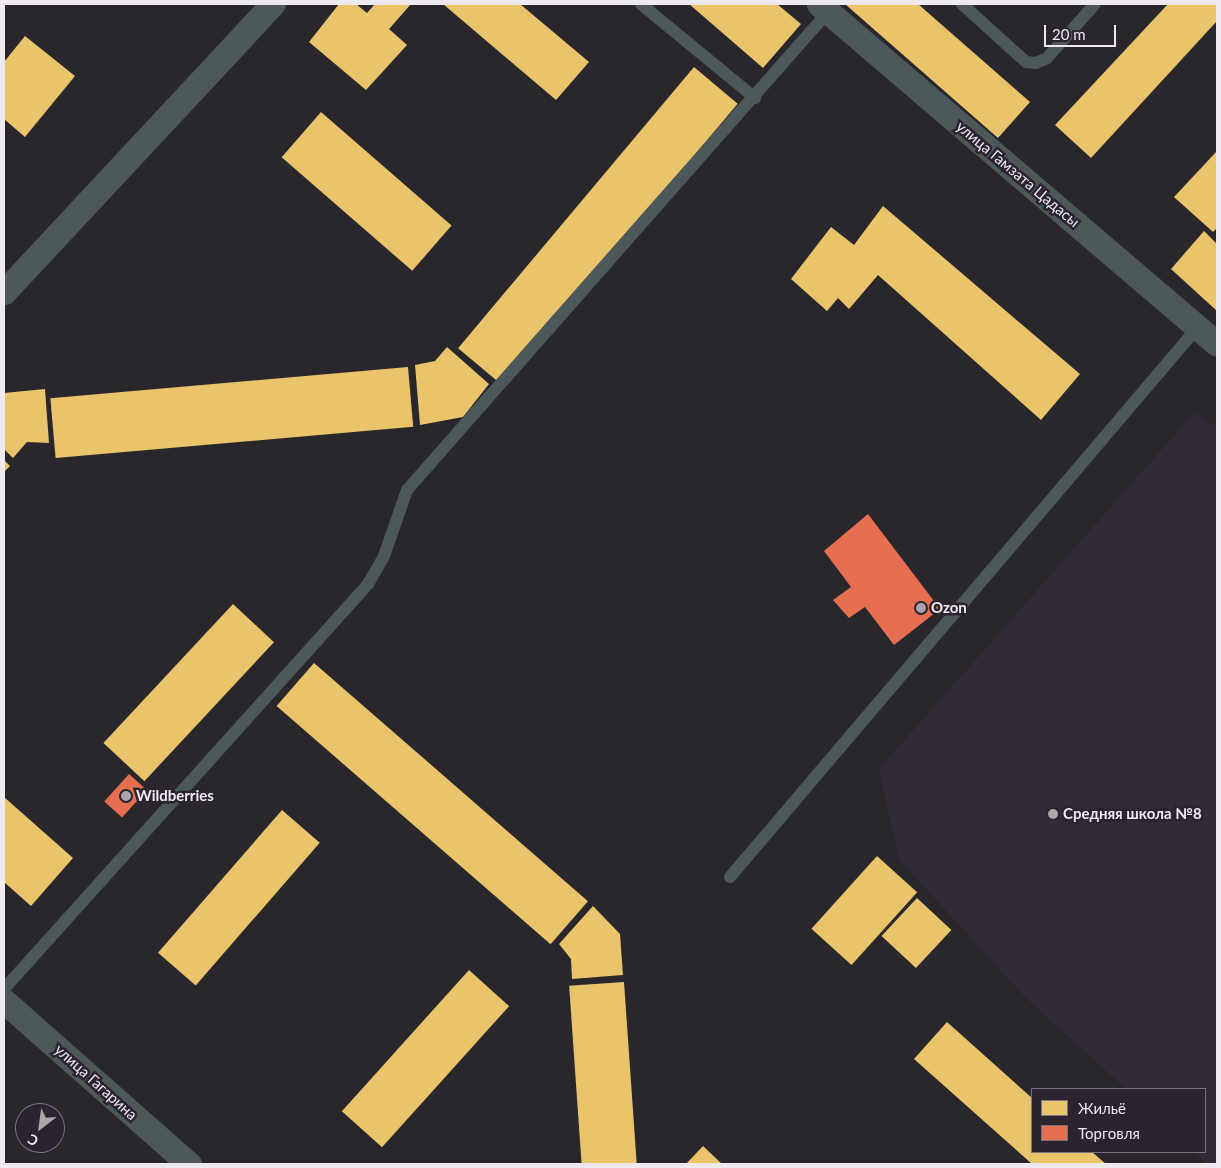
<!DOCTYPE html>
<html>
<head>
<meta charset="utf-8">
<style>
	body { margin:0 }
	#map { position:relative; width:1221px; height:1168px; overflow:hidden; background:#2a272c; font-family:Lato,sans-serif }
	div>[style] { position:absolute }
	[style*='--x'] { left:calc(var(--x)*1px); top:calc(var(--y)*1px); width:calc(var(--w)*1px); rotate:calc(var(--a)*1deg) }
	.built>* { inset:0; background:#332a38 }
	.homes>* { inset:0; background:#e9c46a; transform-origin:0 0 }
	.shops>* { inset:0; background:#e76f51; transform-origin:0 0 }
	.lane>* { height:12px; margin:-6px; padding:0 6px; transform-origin:6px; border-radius:6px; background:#4d585b }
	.street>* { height:25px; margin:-12.5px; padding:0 12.5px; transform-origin:12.5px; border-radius:12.5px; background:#4d585b }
	.dots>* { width:14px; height:14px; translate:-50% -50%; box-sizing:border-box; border:2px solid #2b242f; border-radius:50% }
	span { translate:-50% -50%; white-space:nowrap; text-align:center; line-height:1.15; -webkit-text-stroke:5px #2b242f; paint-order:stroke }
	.street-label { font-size:15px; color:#efeaf2 }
	.poi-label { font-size:15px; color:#efeaf2; font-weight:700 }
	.left { translate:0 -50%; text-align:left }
	.frame { position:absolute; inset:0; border:5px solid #efeaf2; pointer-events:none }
	.legend { position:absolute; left:1031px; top:1088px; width:175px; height:65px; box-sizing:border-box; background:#2b242f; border:1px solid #79737d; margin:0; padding:6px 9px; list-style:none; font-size:15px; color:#efeaf2 }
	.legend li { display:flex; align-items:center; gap:10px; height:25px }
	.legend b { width:25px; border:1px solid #79737d }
	.north { position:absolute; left:15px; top:1103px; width:50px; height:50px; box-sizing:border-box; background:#2b242f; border:1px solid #79737d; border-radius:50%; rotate:210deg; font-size:14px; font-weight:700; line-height:20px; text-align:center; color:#efeaf2 }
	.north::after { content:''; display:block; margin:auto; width:18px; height:22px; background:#aaa6ad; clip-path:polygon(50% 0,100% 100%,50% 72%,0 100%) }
	.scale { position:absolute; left:1044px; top:25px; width:72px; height:22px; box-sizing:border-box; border:2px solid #efeaf2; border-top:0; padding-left:6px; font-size:15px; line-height:18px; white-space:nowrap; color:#efeaf2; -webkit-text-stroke:4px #2b242f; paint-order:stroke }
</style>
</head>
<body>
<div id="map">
	<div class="built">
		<div style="clip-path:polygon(1194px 413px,1217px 427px,1217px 1164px,1208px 1164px,1195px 1152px,1205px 1152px,1205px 1089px,1126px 1089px,1026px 998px,899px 859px,879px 769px)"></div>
	</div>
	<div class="homes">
		<div style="clip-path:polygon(339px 4px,356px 4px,367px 13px,375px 4px,411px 4px,389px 29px,407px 45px,366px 90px,309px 42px)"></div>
		<div style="clip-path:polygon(443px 4px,520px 4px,589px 62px,556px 100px)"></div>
		<div style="clip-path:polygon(689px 4px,777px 4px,801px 24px,763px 68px)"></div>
		<div style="clip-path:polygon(845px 4px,918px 4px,1030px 102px,998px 138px)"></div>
		<div style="clip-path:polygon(1168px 4px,1217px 4px,1217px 21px,1091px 158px,1055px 125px)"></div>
		<div style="clip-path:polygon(25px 36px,75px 76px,25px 137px,4px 119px,4px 62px)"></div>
		<div style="left:694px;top:67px;width:57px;height:367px;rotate:40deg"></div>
		<div style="left:321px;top:112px;width:173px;height:60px;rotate:41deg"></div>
		<div style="clip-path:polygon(1217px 151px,1217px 228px,1213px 232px,1174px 197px)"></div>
		<div style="clip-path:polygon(883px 206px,1080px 374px,1041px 420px,878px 275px,849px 309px,838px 298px,827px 311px,791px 279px,831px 227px,854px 245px)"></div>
		<div style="clip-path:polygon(1204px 231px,1217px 244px,1217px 311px,1171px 269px)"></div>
		<div style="clip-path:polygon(447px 347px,489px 384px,463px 417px,420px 425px,415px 365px,435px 361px)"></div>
		<div style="left:408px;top:367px;width:60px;height:359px;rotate:85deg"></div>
		<div style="clip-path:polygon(45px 389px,49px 443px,27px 442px,13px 458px,4px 449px,4px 393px)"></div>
		<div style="clip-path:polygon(4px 460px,10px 466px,4px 472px)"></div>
		<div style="left:233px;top:604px;width:56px;height:190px;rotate:43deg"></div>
		<div style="left:314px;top:663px;width:363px;height:57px;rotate:41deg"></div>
		<div style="clip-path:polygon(4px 797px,73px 858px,31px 906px,4px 882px)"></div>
		<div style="left:282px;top:810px;width:50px;height:189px;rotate:41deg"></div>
		<div style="left:877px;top:856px;width:54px;height:98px;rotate:42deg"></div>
		<div style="left:917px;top:898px;width:47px;height:52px;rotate:43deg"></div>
		<div style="clip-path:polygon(593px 906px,620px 934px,623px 975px,572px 979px,571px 959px,559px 944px)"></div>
		<div style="left:469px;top:970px;width:54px;height:190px;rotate:42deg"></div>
		<div style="left:624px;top:982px;width:182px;height:55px;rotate:86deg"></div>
		<div style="clip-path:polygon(947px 1022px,1032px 1098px,1032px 1152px,1092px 1152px,1106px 1164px,1032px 1164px,914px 1059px)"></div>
		<div style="clip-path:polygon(703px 1146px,722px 1164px,686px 1164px)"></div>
	</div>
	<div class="shops">
		<div style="clip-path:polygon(868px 514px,940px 609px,894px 645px,865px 607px,849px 618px,833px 600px,851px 587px,824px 551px)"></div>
		<div style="left:129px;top:774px;width:24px;height:37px;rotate:42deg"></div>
	</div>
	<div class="lane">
		<div style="--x:641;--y:4;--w:148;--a:39.5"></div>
		<div style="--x:962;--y:4;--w:86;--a:42.2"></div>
		<div style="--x:1026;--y:62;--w:10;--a:6"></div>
		<div style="--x:1036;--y:63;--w:12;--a:-24"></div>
		<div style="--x:1047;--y:58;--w:72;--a:-48.4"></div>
		<div style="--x:730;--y:877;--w:722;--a:-49.61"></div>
		<div style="--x:4;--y:989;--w:545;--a:-48.05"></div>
		<div style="--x:368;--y:584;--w:32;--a:-60"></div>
		<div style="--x:384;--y:556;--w:70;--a:-70.8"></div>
		<div style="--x:407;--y:490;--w:637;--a:-48.63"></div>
	</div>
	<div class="street">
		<div style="--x:819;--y:4;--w:523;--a:40.51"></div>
		<div style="--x:4;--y:292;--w:394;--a:-47"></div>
		<div style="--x:4;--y:1001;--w:247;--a:41.4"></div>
	</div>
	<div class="dots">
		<div style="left:921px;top:608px;background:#aaa6ad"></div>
		<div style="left:126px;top:796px;background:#aaa6ad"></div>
		<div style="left:1053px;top:814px;background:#aaa6ad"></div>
	</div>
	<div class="street-label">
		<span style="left:1018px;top:174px;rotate:40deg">улица Гамзата Цадасы</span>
		<span style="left:96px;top:1082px;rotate:42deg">улица Гагарина</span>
	</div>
	<div class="poi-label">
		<span class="left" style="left:931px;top:608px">Ozon</span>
		<span class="left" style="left:136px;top:796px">Wildberries</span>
		<span class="left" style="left:1063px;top:814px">Средняя школа №8</span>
	</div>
	<div class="frame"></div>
	<ul class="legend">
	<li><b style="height:14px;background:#e9c46a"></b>Жильё</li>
	<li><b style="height:14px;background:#e76f51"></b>Торговля</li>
	</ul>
	<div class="north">С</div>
	<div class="scale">20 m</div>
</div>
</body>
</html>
